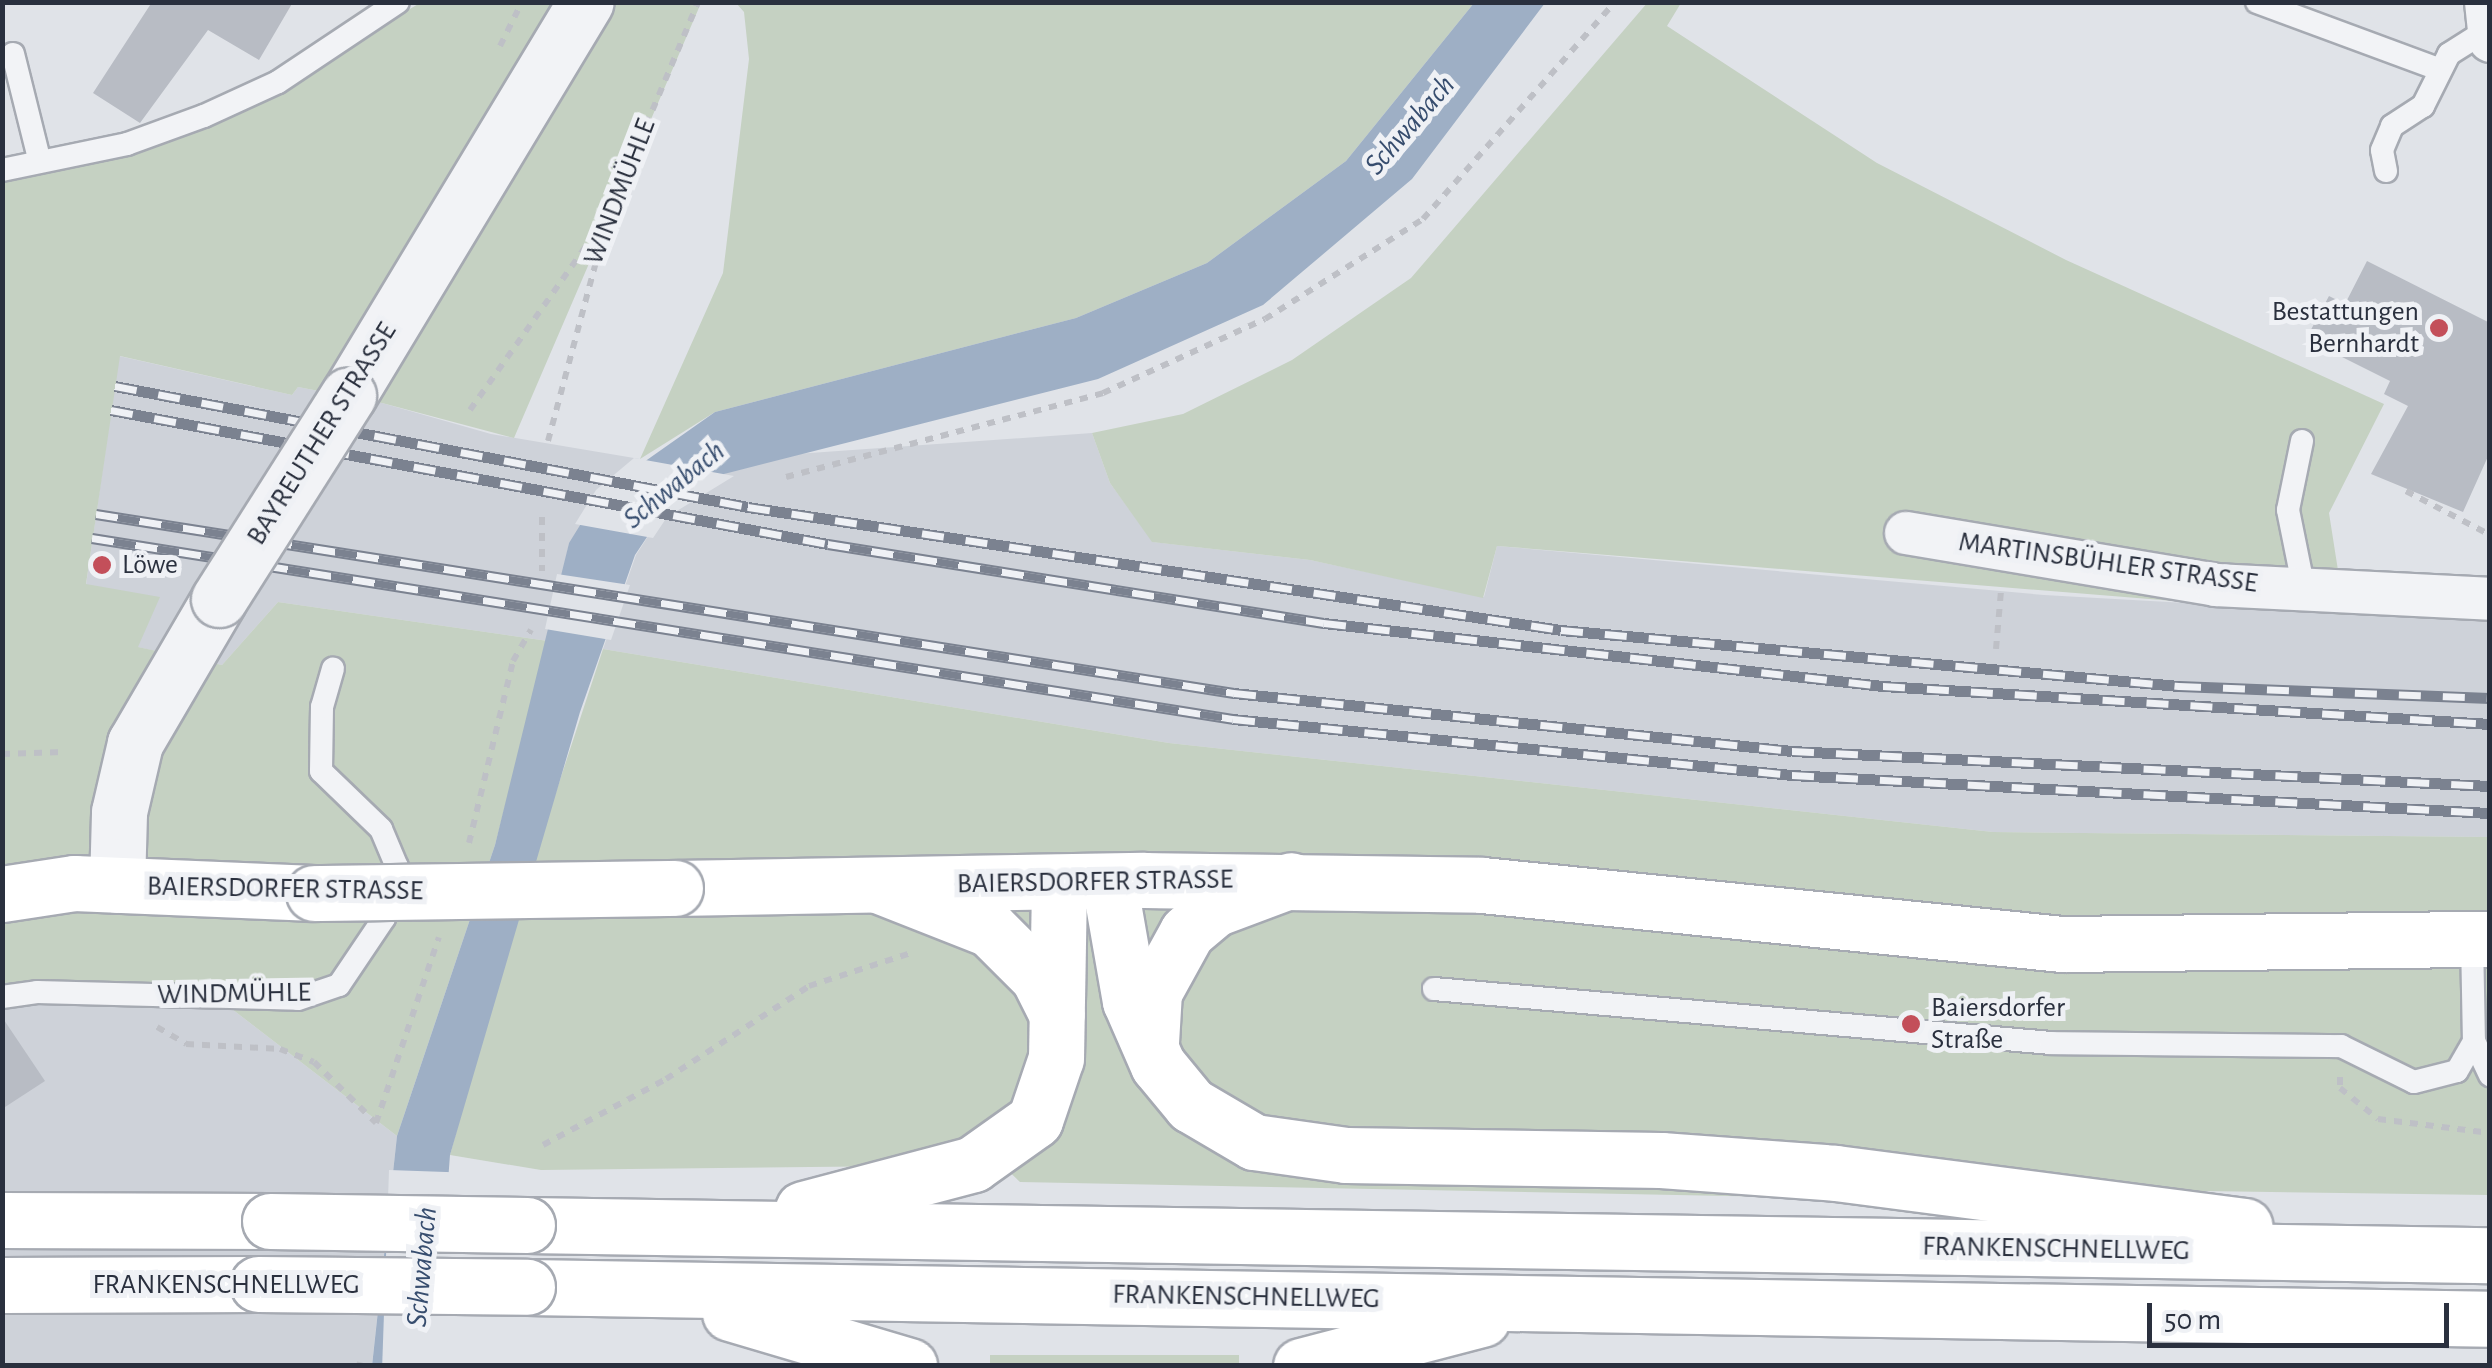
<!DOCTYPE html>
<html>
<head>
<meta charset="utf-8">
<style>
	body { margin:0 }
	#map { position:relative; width:2492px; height:1368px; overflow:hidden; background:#e0e3e8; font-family:"Alegreya Sans",sans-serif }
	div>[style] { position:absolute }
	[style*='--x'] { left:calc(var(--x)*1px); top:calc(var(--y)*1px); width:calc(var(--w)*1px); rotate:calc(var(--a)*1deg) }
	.built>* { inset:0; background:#ced2d9 }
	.green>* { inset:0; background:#c5d1c2; transform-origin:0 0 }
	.water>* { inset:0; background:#9eafc5 }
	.pier>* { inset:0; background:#e0e3e8; transform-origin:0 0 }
	.building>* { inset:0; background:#b8bcc4 }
	.path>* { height:6px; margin-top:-3px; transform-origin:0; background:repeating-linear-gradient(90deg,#bec0c6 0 8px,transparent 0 16px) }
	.roads { filter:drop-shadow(2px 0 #a6aab2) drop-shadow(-2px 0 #a6aab2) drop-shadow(0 2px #a6aab2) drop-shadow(0 -2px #a6aab2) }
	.service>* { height:22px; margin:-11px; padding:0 11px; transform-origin:11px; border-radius:11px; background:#f2f3f6 }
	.minor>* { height:42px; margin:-21px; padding:0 21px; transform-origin:21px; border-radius:21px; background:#f2f3f6 }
	.tertiary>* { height:55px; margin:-27.5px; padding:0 27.5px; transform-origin:27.5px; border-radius:27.5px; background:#f2f3f6 }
	.secondary>* { height:55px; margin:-27.5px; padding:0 27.5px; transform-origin:27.5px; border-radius:27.5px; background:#fff }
	.motorway>* { height:55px; margin:-27.5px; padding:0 27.5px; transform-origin:27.5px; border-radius:27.5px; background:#fff }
	.rail>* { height:11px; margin-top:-5.5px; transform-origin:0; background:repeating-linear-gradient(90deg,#eff1f5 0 22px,#7b8290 0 44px); box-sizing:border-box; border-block:2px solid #7b8290 }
	.bridges { filter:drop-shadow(2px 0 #a6aab2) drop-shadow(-2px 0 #a6aab2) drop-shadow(0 2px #a6aab2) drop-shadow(0 -2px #a6aab2) }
	.tertiary-bridge>* { height:55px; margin:-27.5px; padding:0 27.5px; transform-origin:27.5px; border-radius:27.5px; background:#f2f3f6 }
	.secondary-bridge>* { height:55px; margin:-27.5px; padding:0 27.5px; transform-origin:27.5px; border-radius:27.5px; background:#fff }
	.motorway-bridge>* { height:55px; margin:-27.5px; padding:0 27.5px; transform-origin:27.5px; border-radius:27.5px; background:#fff }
	.dots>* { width:28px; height:28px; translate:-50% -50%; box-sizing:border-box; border:5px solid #eff1f5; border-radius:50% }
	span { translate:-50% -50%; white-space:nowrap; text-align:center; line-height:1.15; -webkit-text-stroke:10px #eff1f5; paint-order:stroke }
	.street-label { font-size:28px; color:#2a303e }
	.poi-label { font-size:28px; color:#2a303e }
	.right { translate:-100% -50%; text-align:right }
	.left { translate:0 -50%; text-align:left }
	.water-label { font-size:30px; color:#374d6e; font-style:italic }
	.frame { position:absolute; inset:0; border:5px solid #2a303e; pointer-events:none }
	.scale { position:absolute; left:2147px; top:1303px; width:302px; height:45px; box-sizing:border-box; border:5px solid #2a303e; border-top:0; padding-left:12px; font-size:30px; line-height:35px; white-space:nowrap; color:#2a303e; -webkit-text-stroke:8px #eff1f5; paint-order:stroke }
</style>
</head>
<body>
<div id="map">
	<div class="built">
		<div style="clip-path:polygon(119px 356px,292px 395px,298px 387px,382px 403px,491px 434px,640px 459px,569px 543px,548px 641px,278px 602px,222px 665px,137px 647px,86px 585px)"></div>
		<div style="clip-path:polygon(1092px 433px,1110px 483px,1153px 542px,1310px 560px,1484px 597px,1497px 546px,2044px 595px,2489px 620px,2489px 837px,1993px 832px,1169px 743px,603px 649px,636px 555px,663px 513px,723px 474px,782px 455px)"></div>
		<div style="clip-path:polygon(3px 992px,215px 996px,397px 1136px,372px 1365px,3px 1366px)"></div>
	</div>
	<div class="green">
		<div style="clip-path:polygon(1648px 2px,1681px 3px,1667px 26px,1877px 163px,2066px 260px,2384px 404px,2329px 513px,2345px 615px,1497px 546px,1483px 598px,1310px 560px,1152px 542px,1110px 483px,1092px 433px,1183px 414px,1292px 360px,1411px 278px)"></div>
		<div style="clip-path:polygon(420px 3px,701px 3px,514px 438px,382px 403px,298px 387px,292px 395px,120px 356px,86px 584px,160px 597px,138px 647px,222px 665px,278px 602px,548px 641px,495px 845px,397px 1136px,215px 996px,3px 992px,2px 181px,231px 114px)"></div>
		<div style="clip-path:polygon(736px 3px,1474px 3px,1346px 161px,1207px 263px,1076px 318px,715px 412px,640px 459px,723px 273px,749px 59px,744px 12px)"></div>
		<div style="clip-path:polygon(603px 649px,1169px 743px,1993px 832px,2489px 837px,2489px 1195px,2135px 1190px,1778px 1152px,1778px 1197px,1020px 1182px,1002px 1165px,541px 1170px,450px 1155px,512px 926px)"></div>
		<div style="left:990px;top:1355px;width:249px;height:10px"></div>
	</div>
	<div class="water">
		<div style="clip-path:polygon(1474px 3px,1545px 3px,1412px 179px,1263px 305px,1098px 379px,724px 474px,663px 513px,635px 555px,580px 712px,450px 1155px,434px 1365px,372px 1366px,397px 1136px,495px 845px,569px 543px,600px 493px,715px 412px,1076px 318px,1207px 263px,1346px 161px)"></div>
	</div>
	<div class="pier">
		<div style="clip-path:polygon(634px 458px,723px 474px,734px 476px,667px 517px,653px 538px,575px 524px,596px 490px)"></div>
		<div style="clip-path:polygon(557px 574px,630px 585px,611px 640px,545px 629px)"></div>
		<div style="left:389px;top:1170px;width:64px;height:193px;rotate:2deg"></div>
	</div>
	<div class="building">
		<div style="clip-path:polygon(152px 2px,293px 2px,259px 60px,208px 30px,140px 123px,93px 93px)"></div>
		<div style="clip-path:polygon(2367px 261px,2490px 323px,2490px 452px,2463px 512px,2371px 474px,2408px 406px,2384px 394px,2390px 381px,2306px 339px,2329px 296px,2345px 304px)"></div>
		<div style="clip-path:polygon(2px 1017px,45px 1081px,2px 1109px)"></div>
	</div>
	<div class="path">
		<div style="--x:500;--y:46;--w:49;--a:-63.4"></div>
		<div style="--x:470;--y:410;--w:234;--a:-54.7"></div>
		<div style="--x:548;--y:441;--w:236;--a:-75"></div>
		<div style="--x:609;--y:213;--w:229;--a:-67.1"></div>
		<div style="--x:786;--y:477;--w:328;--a:-14.8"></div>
		<div style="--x:1103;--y:393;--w:178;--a:-24.6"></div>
		<div style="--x:1265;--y:319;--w:187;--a:-32.3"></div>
		<div style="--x:1423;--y:219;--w:290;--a:-48.5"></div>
		<div style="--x:2406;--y:491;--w:95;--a:27.6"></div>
		<div style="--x:542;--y:517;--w:54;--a:90"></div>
		<div style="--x:1996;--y:649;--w:58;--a:-85.1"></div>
		<div style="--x:2;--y:754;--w:61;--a:-1.9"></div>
		<div style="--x:469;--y:843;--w:187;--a:-76.4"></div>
		<div style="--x:513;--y:661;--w:36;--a:-60"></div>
		<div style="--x:157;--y:1027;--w:34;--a:30"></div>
		<div style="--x:186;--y:1044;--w:94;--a:3"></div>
		<div style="--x:280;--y:1049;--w:36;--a:21"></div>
		<div style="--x:314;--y:1062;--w:87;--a:44.5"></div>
		<div style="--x:376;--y:1123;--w:196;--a:-71.3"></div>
		<div style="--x:2340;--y:1077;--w:11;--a:90"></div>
		<div style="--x:2340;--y:1088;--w:49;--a:39.2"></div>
		<div style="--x:2378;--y:1119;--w:113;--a:7.1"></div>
		<div style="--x:543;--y:1145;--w:140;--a:-28.2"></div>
		<div style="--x:666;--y:1079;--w:171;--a:-33"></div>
		<div style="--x:809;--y:986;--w:110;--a:-17.9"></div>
		<div style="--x:359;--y:1366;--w:4;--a:-76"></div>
	</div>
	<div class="roads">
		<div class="service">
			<div style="--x:2257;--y:2;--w:193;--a:20.3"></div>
			<div style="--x:13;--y:54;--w:107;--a:76"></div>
			<div style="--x:2;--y:170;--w:128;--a:-11.7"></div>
			<div style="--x:127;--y:144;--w:82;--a:-20"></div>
			<div style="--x:204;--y:116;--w:81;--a:-24.7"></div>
			<div style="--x:278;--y:82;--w:144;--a:-33.7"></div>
			<div style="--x:2386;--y:171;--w:21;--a:-101"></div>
			<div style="--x:2382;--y:150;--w:26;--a:-67"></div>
			<div style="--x:2392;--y:126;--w:37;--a:-33"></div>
			<div style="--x:2423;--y:106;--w:58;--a:-63.4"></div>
			<div style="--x:2449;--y:54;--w:41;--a:-32.2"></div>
			<div style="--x:2302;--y:441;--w:70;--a:101.5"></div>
			<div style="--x:2288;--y:510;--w:81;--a:78.6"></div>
			<div style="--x:2472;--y:939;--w:102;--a:88.9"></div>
			<div style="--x:2474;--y:1041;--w:38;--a:65"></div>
			<div style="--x:1434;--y:989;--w:619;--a:5"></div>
			<div style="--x:2051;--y:1043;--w:290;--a:0.6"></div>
			<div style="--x:2341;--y:1046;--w:81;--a:26.3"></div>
			<div style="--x:2414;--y:1082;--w:44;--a:-14.3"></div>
			<div style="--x:2457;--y:1071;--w:34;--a:-60"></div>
			<div style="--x:2;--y:997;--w:35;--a:-8"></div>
			<div style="--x:37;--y:992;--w:261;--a:1.5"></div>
			<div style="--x:298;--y:999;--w:43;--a:-18.9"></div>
			<div style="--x:339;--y:985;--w:81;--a:-56.1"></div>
			<div style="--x:384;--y:918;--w:53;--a:-75.7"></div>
			<div style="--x:397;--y:867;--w:41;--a:-112.8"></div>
			<div style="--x:381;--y:829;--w:83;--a:-136"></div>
			<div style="--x:321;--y:771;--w:64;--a:-89.1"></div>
			<div style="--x:322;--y:707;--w:40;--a:-74"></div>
		</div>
		<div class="minor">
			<div style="--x:2486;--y:2;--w:39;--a:84"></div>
			<div style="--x:1906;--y:533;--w:314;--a:9.5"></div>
			<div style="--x:2216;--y:585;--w:274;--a:2.9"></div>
		</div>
		<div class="tertiary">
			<div style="--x:348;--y:396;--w:460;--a:-58.9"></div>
			<div style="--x:117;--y:885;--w:73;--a:-88.4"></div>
			<div style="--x:119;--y:812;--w:71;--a:-76.9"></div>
			<div style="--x:135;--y:743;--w:167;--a:-59.7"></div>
		</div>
		<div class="secondary">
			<div style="--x:675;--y:888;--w:469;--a:-1"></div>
			<div style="--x:1144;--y:880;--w:338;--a:0.8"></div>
			<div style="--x:1482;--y:885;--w:583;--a:5.81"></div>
			<div style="--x:2062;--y:944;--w:428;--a:-0.7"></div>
			<div style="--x:2;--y:894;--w:73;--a:-8.7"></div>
			<div style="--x:74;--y:883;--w:240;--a:2.4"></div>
		</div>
		<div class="motorway">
			<div style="--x:1109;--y:881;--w:122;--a:80.1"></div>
			<div style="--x:1130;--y:1001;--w:70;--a:66.4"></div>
			<div style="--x:1158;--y:1065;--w:52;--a:50.5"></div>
			<div style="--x:1191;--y:1105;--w:73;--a:30.4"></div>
			<div style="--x:1254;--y:1142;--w:93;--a:8"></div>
			<div style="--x:1346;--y:1155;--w:315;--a:0.9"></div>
			<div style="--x:1661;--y:1160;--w:175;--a:4.2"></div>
			<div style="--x:1836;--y:1173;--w:412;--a:7.4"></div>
			<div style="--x:880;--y:886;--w:118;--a:21.4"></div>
			<div style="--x:990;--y:929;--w:68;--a:45"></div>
			<div style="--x:1038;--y:977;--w:42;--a:63.4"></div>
			<div style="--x:1151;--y:1042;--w:50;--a:-86.6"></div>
			<div style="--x:1154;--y:992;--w:68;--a:-61.2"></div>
			<div style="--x:1187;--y:932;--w:35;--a:-40"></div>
			<div style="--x:1214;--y:909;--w:82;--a:-20.6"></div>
			<div style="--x:803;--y:1209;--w:176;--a:-14.8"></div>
			<div style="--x:973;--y:1164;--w:76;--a:-35.4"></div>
			<div style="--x:1035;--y:1120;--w:65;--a:-71.3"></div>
			<div style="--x:1056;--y:1058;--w:176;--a:-89"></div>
			<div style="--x:2;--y:1220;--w:268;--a:0.2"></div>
			<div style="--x:527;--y:1225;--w:1963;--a:0.88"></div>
			<div style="--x:2;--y:1285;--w:256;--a:-0.2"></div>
			<div style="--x:527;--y:1287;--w:1963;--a:0.93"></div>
			<div style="--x:730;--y:1313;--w:187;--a:16.5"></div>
			<div style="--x:1301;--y:1366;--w:187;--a:-14.6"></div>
		</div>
	</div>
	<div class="rail">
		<div style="--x:115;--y:386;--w:644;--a:10.82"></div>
		<div style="--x:748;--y:507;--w:822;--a:8.6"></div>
		<div style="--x:1561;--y:630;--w:621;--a:5.18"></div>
		<div style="--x:2179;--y:686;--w:311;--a:2.2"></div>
		<div style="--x:111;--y:410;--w:729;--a:10.59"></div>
		<div style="--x:828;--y:544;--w:502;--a:9.05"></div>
		<div style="--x:1324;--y:623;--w:563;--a:6.43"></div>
		<div style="--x:1883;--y:686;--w:608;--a:3.58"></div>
		<div style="--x:96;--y:514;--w:1152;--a:8.94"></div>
		<div style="--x:1234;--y:693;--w:561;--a:5.93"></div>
		<div style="--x:1792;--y:751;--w:699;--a:2.87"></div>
		<div style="--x:92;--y:538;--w:1155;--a:9.01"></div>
		<div style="--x:1233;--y:719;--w:562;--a:5.72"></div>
		<div style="--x:1792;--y:775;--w:699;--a:3.12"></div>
	</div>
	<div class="bridges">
		<div class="tertiary-bridge">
			<div style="--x:219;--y:599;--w:241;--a:-57.6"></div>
		</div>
		<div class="secondary-bridge">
			<div style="--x:314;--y:893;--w:361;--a:-0.8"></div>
		</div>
		<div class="motorway-bridge">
			<div style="--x:270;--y:1221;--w:257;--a:0.9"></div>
			<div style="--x:258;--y:1284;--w:269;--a:0.6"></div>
		</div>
	</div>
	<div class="dots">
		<div style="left:2439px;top:328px;background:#c34f5a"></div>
		<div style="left:102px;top:565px;background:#c34f5a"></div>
		<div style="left:1911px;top:1024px;background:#c34f5a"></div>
	</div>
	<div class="street-label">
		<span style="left:620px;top:192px;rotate:-69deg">WINDMÜHLE</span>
		<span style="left:322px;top:434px;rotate:-58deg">BAYREUTHER STRASSE</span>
		<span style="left:2108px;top:563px;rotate:8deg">MARTINSBÜHLER STRASSE</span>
		<span style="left:1095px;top:882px;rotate:-1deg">BAIERSDORFER STRASSE</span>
		<span style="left:285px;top:889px;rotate:1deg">BAIERSDORFER STRASSE</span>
		<span style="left:234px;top:994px;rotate:-1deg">WINDMÜHLE</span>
		<span style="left:2056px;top:1249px;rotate:1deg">FRANKENSCHNELLWEG</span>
		<span style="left:226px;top:1285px">FRANKENSCHNELLWEG</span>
		<span style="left:1246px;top:1297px;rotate:1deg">FRANKENSCHNELLWEG</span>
	</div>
	<div class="poi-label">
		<span class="right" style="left:2419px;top:328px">Bestattungen<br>Bernhardt</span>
		<span class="left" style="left:122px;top:565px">Löwe</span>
		<span class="left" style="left:1931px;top:1024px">Baiersdorfer<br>Straße</span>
	</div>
	<div class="water-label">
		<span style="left:1410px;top:125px;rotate:-49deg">Schwabach</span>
		<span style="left:674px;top:485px;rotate:-39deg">Schwabach</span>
		<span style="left:422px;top:1267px;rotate:-85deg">Schwabach</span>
	</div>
	<div class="frame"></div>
	<div class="scale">50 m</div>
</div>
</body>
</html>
